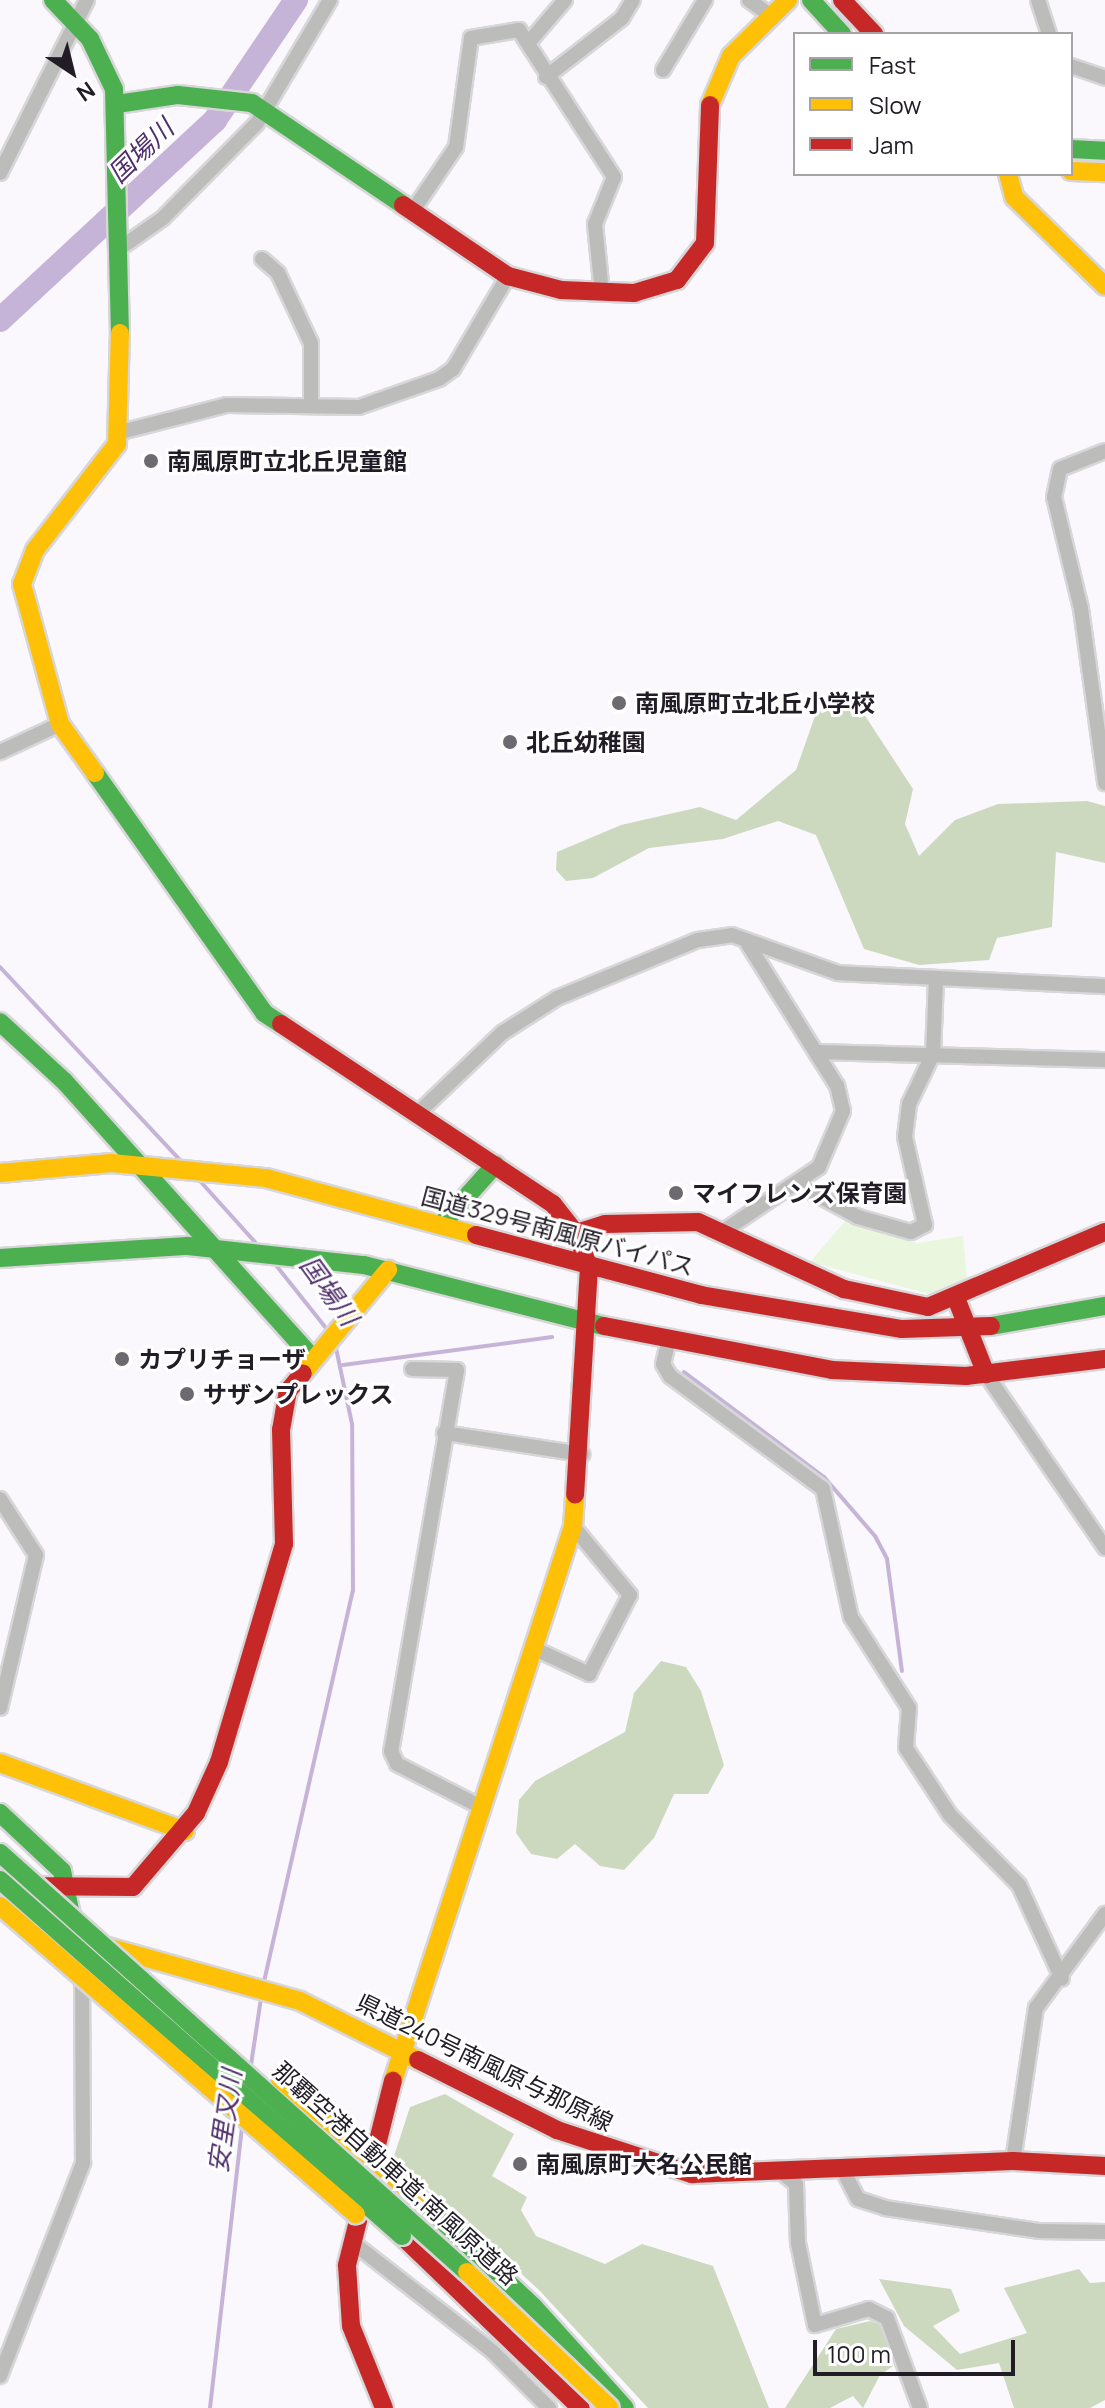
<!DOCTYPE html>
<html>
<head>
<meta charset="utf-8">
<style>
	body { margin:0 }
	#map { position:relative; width:1105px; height:2408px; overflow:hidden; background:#faf8fc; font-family:Manrope,"Noto Sans JP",sans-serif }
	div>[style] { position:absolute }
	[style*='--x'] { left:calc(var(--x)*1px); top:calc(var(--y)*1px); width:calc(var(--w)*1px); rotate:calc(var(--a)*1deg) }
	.green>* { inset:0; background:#eaf6de }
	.forest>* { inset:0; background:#ccd9bf }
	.stream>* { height:4px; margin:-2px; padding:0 2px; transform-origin:2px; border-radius:2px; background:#c6b4d8 }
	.river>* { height:24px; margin:-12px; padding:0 12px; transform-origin:12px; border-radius:12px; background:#c6b4d8 }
	.roads { filter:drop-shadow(2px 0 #d7d6d9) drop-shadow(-2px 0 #d7d6d9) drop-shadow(0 2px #d7d6d9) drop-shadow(0 -2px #d7d6d9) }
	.street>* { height:14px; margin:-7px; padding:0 7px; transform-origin:7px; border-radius:7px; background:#bcbdbb }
	.fast>* { height:18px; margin:-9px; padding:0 9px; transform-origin:9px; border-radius:9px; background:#4caf50 }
	.slow>* { height:18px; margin:-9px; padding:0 9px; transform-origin:9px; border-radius:9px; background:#ffc107 }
	.jam>* { height:18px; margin:-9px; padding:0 9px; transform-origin:9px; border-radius:9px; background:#c62828 }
	.bridges { filter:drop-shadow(2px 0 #d7d6d9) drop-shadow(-2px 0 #d7d6d9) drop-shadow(0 2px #d7d6d9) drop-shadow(0 -2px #d7d6d9) }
	.fast-bridge>* { height:18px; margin:-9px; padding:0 9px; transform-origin:9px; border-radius:9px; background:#4caf50 }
	.slow-bridge>* { height:18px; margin:-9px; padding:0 9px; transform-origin:9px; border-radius:9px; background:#ffc107 }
	.dots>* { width:22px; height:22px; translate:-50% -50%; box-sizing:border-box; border:4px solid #fff; border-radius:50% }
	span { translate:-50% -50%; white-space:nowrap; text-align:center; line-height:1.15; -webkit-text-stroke:6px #fff; paint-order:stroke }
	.poi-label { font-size:24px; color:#211c26; font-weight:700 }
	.left { translate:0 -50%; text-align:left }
	.street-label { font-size:24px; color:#211c26 }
	.water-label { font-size:26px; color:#4f2e6b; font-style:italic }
	.legend { position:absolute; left:793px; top:32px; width:280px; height:144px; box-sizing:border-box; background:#fff; border:2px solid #a6a4a8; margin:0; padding:10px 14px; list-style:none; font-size:24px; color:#211c26 }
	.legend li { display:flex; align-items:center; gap:16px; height:40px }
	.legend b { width:40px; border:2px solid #a6a4a8 }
	.north { position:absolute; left:32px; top:32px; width:80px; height:80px; -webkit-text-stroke:6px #fff; paint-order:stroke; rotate:145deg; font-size:22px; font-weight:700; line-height:32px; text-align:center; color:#211c26 }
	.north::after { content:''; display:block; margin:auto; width:28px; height:36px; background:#211c26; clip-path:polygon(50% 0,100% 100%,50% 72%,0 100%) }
	.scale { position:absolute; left:813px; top:2340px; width:202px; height:36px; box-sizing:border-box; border:4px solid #211c26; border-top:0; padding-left:10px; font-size:24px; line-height:28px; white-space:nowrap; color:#211c26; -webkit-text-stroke:6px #fff; paint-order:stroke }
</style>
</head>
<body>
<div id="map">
	<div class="green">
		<div style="clip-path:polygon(847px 1219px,917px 1243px,963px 1236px,967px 1278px,940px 1297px,810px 1262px)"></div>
	</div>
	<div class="forest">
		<div style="clip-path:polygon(836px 697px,856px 702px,913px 789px,905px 824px,919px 856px,955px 820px,998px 804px,1087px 801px,1105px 806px,1105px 863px,1056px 852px,1052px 927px,997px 938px,989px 960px,919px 965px,864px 949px,816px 835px,778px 821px,723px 839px,649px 848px,593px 878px,566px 881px,556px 870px,557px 852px,621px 825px,700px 807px,736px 820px,796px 770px,815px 716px)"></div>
		<div style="clip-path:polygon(661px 1661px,686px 1667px,701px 1691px,724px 1765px,708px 1794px,674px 1794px,654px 1838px,624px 1870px,600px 1866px,575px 1844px,557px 1859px,531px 1854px,516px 1833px,519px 1800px,535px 1781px,625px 1732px,634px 1693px)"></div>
		<div style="clip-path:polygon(445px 2094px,514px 2134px,492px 2176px,527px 2197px,521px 2210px,536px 2236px,605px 2264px,642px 2244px,713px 2266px,769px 2408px,648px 2408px,540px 2291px,394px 2156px,410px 2107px)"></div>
		<div style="clip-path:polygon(1079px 2269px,1090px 2283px,1105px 2282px,1105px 2400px,1090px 2408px,1014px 2408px,999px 2363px,957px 2370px,904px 2326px,879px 2279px,951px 2289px,960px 2311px,933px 2326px,960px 2354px,1027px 2333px,1004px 2288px)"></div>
		<div style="clip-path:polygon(870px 2321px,883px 2326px,893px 2366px,880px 2375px,863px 2408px,853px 2396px,830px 2408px,785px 2408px,836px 2329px)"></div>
	</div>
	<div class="stream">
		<div style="--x:0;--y:967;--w:264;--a:47"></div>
		<div style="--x:200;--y:1181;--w:82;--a:48"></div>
		<div style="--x:275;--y:1264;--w:87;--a:51.5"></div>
		<div style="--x:343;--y:1365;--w:211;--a:-7.6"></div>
		<div style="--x:684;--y:1372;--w:175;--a:36.9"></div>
		<div style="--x:824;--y:1477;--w:78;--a:49.2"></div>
		<div style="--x:875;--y:1536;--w:26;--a:62"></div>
		<div style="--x:887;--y:1559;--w:113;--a:82.4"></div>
		<div style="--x:263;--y:1986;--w:405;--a:-77.2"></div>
		<div style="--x:353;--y:1591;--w:167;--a:-90.3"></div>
		<div style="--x:352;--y:1424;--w:83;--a:-101.9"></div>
		<div style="--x:251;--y:2065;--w:68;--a:-81.5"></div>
		<div style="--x:210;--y:2408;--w:285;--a:-83.5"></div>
	</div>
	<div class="river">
		<div style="--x:0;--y:320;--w:294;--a:-42.9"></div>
		<div style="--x:215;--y:120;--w:145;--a:-56"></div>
	</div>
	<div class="roads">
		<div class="street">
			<div style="--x:749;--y:0;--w:26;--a:36"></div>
			<div style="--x:1038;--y:0;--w:36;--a:72"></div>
			<div style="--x:530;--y:41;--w:54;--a:-49.5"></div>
			<div style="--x:1071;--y:66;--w:36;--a:19"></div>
			<div style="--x:663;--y:70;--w:82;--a:-59"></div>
			<div style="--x:546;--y:77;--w:96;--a:-37.8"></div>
			<div style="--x:622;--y:18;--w:21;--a:-59"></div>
			<div style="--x:0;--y:173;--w:194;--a:-63.3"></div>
			<div style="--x:412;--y:212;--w:78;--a:-55.9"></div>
			<div style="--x:456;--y:147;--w:110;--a:-82.2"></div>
			<div style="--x:471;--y:38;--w:49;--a:-9.5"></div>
			<div style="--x:519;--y:30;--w:175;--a:57.1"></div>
			<div style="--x:614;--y:177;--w:51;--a:112"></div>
			<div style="--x:595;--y:224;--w:69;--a:84.2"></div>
			<div style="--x:123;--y:246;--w:49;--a:-35"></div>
			<div style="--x:163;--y:218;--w:134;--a:-45.3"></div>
			<div style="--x:257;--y:123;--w:143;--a:-59.3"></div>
			<div style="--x:262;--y:259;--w:21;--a:41"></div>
			<div style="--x:278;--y:273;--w:77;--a:64.8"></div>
			<div style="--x:311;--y:343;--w:59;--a:90"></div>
			<div style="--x:121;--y:432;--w:109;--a:-14.3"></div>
			<div style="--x:227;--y:405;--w:132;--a:0.9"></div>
			<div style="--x:359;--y:407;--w:85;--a:-19.3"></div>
			<div style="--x:439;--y:379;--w:17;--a:-36"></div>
			<div style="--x:453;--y:369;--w:108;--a:-59.4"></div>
			<div style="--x:1105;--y:451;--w:48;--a:158.2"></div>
			<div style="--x:1060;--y:469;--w:29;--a:102"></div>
			<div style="--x:1054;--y:497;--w:115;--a:76.4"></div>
			<div style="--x:1081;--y:609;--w:176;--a:82.1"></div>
			<div style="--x:0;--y:752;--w:66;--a:-25"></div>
			<div style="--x:816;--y:1052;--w:289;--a:1.6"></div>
			<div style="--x:416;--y:1115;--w:119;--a:-43.6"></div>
			<div style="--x:502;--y:1033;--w:65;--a:-32.5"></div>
			<div style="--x:557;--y:998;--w:152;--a:-22.4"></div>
			<div style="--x:698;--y:940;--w:34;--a:-8"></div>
			<div style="--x:732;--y:935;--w:113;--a:19.7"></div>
			<div style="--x:838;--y:973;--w:267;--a:2.8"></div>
			<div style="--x:799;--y:1185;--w:67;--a:28.5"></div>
			<div style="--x:858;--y:1217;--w:55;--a:15.8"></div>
			<div style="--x:911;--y:1232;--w:16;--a:-27"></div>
			<div style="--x:925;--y:1225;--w:90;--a:-102.8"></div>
			<div style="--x:905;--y:1137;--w:33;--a:-83"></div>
			<div style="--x:909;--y:1104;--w:55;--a:-64.4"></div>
			<div style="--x:933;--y:1054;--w:74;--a:-87.7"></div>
			<div style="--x:725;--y:1230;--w:113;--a:-33.8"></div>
			<div style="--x:819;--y:1167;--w:61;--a:-66.8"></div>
			<div style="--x:843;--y:1111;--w:26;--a:-103"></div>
			<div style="--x:837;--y:1086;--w:168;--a:-122.1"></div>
			<div style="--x:668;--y:1343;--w:22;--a:103"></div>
			<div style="--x:663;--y:1364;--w:14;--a:60"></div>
			<div style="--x:670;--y:1376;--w:190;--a:36.4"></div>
			<div style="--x:823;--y:1489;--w:131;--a:77.7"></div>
			<div style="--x:851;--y:1617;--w:108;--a:57.5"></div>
			<div style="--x:909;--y:1708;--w:40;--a:94.3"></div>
			<div style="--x:906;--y:1748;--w:80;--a:56.7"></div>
			<div style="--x:950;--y:1815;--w:98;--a:45.4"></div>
			<div style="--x:1019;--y:1885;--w:103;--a:65.4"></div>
			<div style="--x:412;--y:1369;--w:45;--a:1.3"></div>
			<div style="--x:457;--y:1370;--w:387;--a:99.8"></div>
			<div style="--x:391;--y:1751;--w:14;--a:65"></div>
			<div style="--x:397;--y:1764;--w:90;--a:27.1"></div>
			<div style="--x:986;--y:1374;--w:211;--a:55.6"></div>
			<div style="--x:444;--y:1433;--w:140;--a:8.7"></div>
			<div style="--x:0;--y:1499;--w:67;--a:57.3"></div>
			<div style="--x:36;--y:1555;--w:157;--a:103.2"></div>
			<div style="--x:535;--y:1649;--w:60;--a:24.8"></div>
			<div style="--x:589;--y:1674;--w:89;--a:-62.6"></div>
			<div style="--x:630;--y:1595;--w:89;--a:-129.6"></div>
			<div style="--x:1013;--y:2161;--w:155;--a:-81.5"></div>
			<div style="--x:1036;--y:2008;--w:117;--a:-53.7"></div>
			<div style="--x:844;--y:2172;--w:30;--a:63"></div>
			<div style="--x:858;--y:2199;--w:28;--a:18"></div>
			<div style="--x:885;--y:2208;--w:155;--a:8.5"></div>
			<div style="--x:1038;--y:2231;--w:67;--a:0.9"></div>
			<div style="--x:785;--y:2175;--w:14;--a:39"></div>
			<div style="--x:796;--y:2184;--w:59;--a:88.1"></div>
			<div style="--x:798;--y:2243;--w:84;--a:78.3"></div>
			<div style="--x:815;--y:2325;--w:56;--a:-16.5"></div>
			<div style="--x:869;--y:2309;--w:20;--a:27"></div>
			<div style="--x:887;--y:2318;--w:96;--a:69.9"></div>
			<div style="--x:352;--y:2242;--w:177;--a:37.9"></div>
			<div style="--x:492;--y:2351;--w:81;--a:45"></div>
			<div style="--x:0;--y:2376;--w:229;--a:-68.7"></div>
			<div style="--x:83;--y:2163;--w:189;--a:-90.3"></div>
		</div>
		<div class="fast">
			<div style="--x:53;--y:0;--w:54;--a:46.5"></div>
			<div style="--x:90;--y:39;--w:55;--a:64.4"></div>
			<div style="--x:114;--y:89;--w:244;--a:88.6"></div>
			<div style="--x:811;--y:0;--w:46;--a:47.6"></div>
			<div style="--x:117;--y:104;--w:62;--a:-8.4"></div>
			<div style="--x:178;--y:95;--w:74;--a:6.2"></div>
			<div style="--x:252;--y:103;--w:182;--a:34"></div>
			<div style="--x:1071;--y:149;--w:34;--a:3"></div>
			<div style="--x:95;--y:773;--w:294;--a:54.8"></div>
			<div style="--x:264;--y:1013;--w:20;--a:33"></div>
			<div style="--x:0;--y:1022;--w:87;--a:42.7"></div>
			<div style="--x:64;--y:1081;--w:371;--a:48.1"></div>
			<div style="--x:441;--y:1225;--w:81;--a:-48"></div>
			<div style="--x:0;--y:1258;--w:188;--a:-3.7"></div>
			<div style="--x:188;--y:1246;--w:177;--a:6.2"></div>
			<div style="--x:364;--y:1265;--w:248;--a:14.3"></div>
			<div style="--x:991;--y:1326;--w:116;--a:-10"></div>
			<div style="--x:0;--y:1813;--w:85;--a:43.1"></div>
			<div style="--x:62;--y:1871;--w:55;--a:78.5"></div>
			<div style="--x:420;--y:2200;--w:155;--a:43.2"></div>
			<div style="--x:533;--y:2306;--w:137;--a:48"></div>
		</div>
		<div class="slow">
			<div style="--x:710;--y:105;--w:53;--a:-66.8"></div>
			<div style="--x:731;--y:56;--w:80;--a:-44.5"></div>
			<div style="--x:1071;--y:171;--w:34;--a:2"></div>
			<div style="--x:1008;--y:174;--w:24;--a:75"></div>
			<div style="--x:1014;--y:197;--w:127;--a:44.4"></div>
			<div style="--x:95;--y:773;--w:60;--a:-125.5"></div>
			<div style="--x:60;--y:724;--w:145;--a:-105.2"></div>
			<div style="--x:22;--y:584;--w:36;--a:-69"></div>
			<div style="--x:35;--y:550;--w:134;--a:-52.3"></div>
			<div style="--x:117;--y:444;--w:111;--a:-88.5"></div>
			<div style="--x:0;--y:1173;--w:112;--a:-5.1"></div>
			<div style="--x:112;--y:1163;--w:155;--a:5.6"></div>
			<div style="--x:266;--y:1178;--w:218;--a:15.2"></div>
			<div style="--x:303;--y:1373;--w:134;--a:-50.5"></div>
			<div style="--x:0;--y:1763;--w:197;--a:20.2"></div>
			<div style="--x:108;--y:1947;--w:199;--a:15.7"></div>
			<div style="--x:300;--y:2001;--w:132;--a:26.6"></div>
			<div style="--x:393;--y:2081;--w:583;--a:-72.03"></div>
			<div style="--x:573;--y:1526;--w:31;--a:-86"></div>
		</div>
		<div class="jam">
			<div style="--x:842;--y:0;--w:47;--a:46.7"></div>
			<div style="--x:403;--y:205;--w:127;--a:34.1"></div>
			<div style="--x:508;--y:276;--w:55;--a:14.8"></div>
			<div style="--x:561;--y:290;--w:73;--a:2.4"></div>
			<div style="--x:634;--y:293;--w:45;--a:-16.8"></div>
			<div style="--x:677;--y:280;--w:46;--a:-52.9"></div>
			<div style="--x:705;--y:243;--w:138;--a:-87.9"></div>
			<div style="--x:281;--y:1024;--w:326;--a:33.5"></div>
			<div style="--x:553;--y:1204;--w:37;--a:52"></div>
			<div style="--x:576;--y:1233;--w:36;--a:69"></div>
			<div style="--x:589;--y:1267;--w:228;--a:93.5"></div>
			<div style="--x:576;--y:1233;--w:30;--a:-17"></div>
			<div style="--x:605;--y:1224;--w:93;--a:-1.2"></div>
			<div style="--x:698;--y:1222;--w:161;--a:24.7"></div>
			<div style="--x:844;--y:1289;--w:86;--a:12.1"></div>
			<div style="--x:928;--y:1307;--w:192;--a:-23"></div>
			<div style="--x:476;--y:1235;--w:233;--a:14.9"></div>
			<div style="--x:701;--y:1295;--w:204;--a:9.6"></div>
			<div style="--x:902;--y:1329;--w:89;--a:-1.9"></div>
			<div style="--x:956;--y:1298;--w:82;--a:68.5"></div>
			<div style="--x:604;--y:1326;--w:232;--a:10.9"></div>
			<div style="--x:832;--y:1370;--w:134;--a:2.6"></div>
			<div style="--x:966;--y:1376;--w:140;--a:-7"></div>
			<div style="--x:24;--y:1886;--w:109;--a:0.5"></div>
			<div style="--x:133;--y:1887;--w:97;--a:-49.6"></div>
			<div style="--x:196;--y:1813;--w:56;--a:-65.7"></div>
			<div style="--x:219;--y:1762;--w:227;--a:-73.4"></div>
			<div style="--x:284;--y:1544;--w:114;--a:-91.5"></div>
			<div style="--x:281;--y:1430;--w:40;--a:-80"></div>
			<div style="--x:288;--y:1391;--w:23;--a:-50"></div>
			<div style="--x:418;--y:2060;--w:156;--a:26.7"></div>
			<div style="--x:557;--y:2130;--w:142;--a:18.1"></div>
			<div style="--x:692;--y:2174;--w:321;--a:-2.3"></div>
			<div style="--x:1013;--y:2161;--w:92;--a:3.1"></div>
			<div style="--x:402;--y:2236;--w:248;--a:43.9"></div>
			<div style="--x:384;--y:2408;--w:88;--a:-111.9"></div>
			<div style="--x:351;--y:2326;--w:61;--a:-93.8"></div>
			<div style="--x:347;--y:2265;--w:190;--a:-76"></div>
		</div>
	</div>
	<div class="bridges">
		<div class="fast-bridge">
			<div style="--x:0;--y:1853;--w:627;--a:41.9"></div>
			<div style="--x:0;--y:1880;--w:537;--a:41.53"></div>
		</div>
		<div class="slow-bridge">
			<div style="--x:0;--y:1906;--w:471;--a:40.9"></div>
			<div style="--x:280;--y:2079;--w:185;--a:40.8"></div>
			<div style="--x:467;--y:2272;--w:197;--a:43.6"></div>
		</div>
	</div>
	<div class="dots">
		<div style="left:151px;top:461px;background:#6d6971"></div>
		<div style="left:619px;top:703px;background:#6d6971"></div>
		<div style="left:510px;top:742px;background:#6d6971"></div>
		<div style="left:676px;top:1193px;background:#6d6971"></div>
		<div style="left:122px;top:1359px;background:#6d6971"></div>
		<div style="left:187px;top:1394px;background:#6d6971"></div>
		<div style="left:520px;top:2164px;background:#6d6971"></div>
	</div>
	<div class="poi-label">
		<span class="left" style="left:167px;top:461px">南風原町立北丘児童館</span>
		<span class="left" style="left:635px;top:703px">南風原町立北丘小学校</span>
		<span class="left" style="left:526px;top:742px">北丘幼稚園</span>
		<span class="left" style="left:692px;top:1193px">マイフレンズ保育園</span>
		<span class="left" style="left:138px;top:1359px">カプリチョーザ</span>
		<span class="left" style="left:203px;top:1394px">サザンプレックス</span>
		<span class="left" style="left:536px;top:2164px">南風原町大名公民館</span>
	</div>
	<div class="street-label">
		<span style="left:558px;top:1231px;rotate:15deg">国道329号南風原バイパス</span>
		<span style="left:485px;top:2062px;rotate:26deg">県道240号南風原与那原線</span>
		<span style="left:396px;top:2173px;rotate:42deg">那覇空港自動車道;南風原道路</span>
	</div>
	<div class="water-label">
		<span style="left:141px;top:151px;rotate:-44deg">国場川</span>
		<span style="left:329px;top:1291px;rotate:54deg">国場川</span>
		<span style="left:225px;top:2121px;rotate:-82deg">安里又川</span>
	</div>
	<ul class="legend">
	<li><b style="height:10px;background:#4caf50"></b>Fast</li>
	<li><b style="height:10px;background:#ffc107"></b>Slow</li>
	<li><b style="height:10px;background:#c62828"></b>Jam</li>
	</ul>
	<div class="north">N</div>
	<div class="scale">100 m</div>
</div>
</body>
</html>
